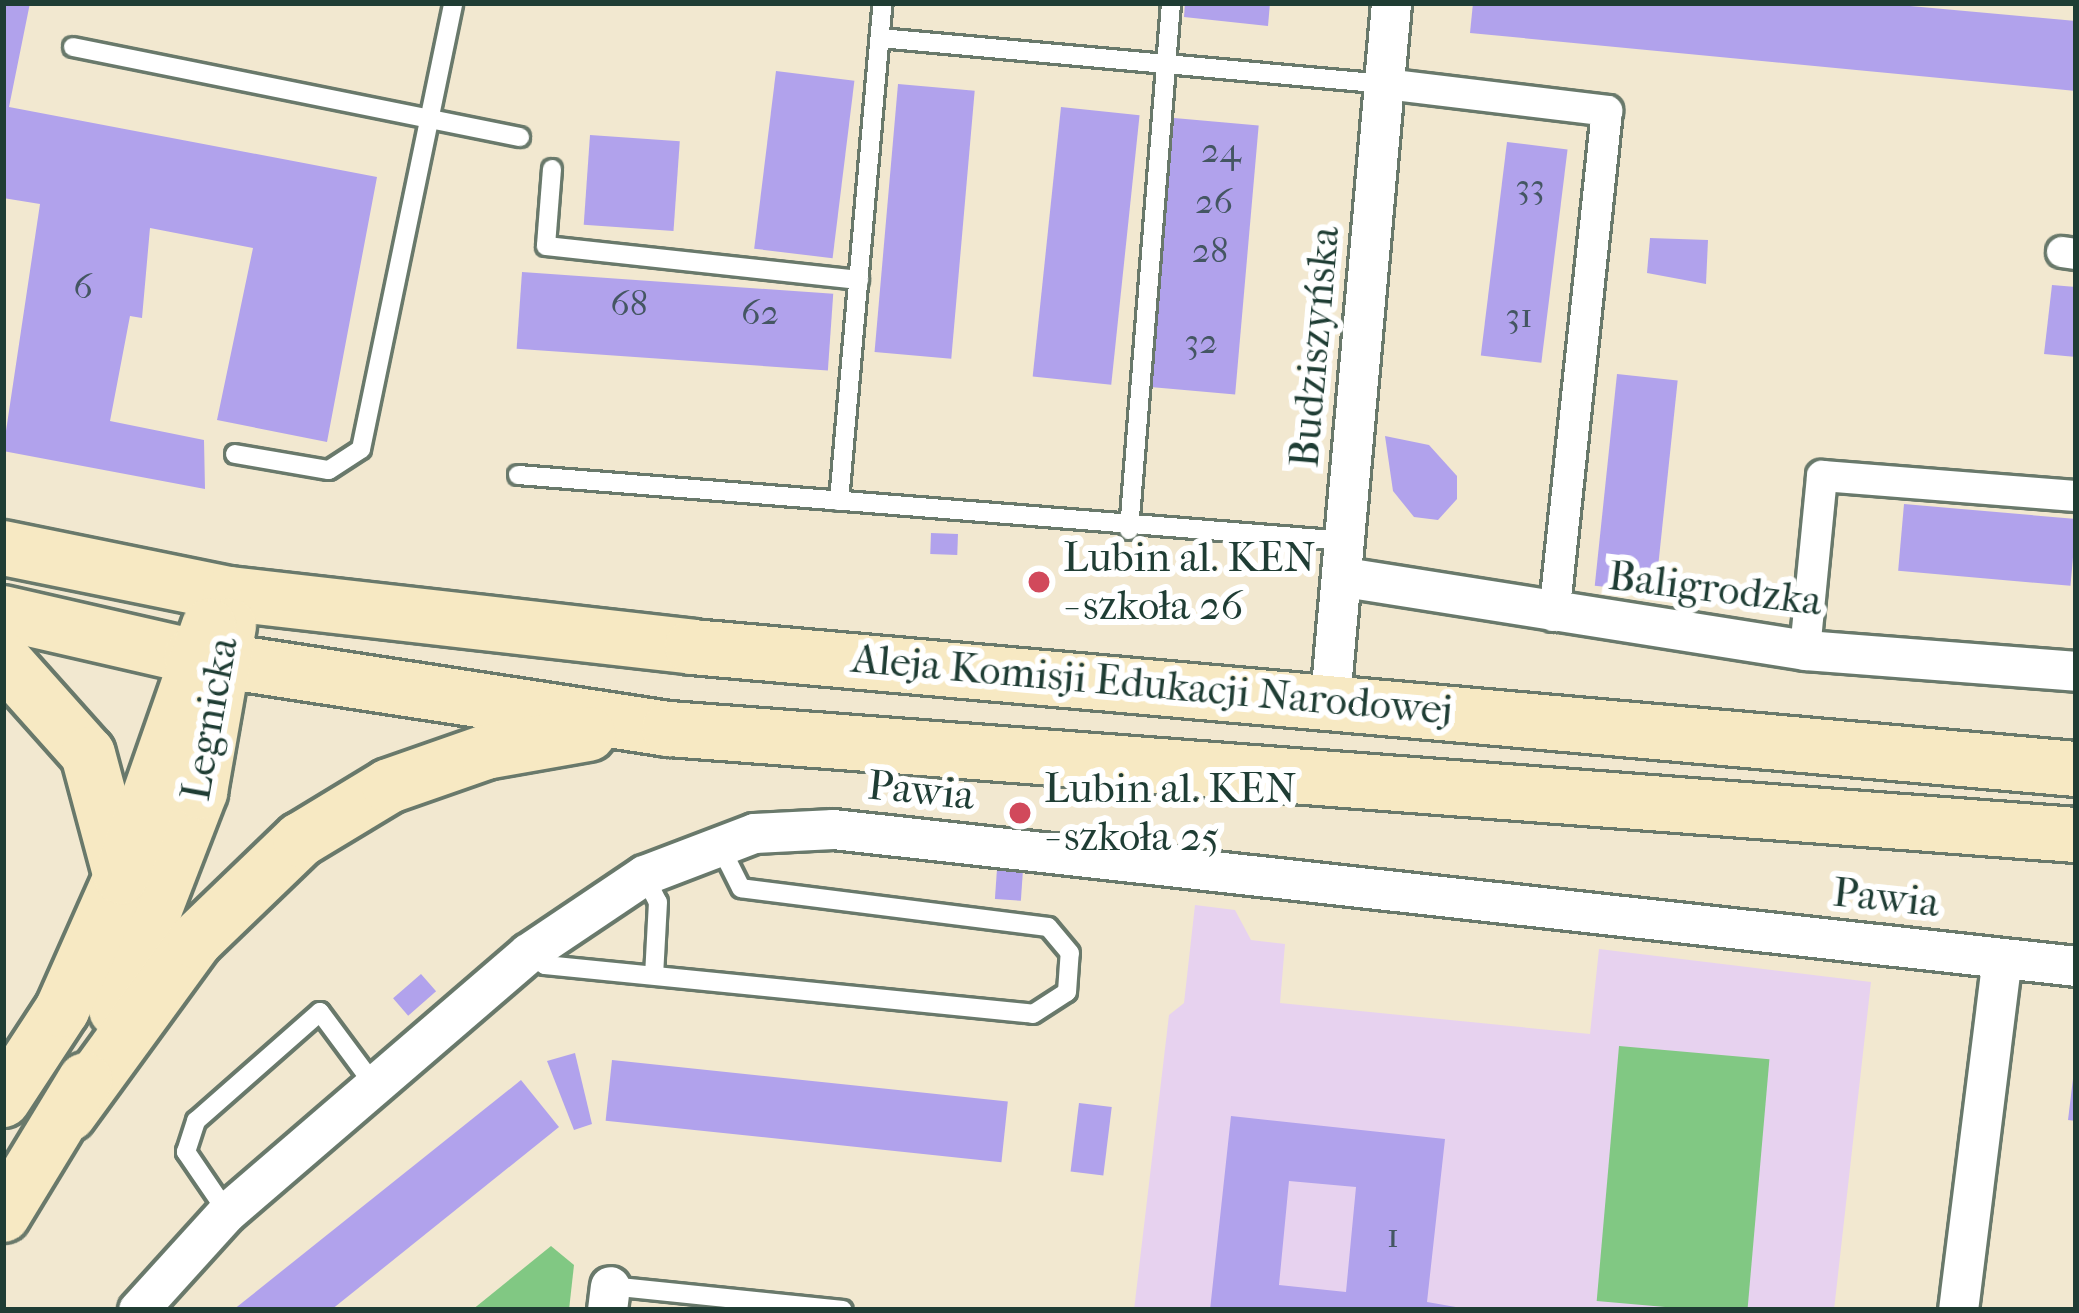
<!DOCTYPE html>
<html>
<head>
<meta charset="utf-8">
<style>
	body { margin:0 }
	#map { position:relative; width:2079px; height:1313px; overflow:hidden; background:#f2e8d0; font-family:"IM FELL French Canon",serif }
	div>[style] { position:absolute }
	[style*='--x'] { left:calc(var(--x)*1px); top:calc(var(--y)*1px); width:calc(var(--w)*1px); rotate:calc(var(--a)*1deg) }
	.built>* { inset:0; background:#e7d2ef }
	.green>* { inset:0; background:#81c883; transform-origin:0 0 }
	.building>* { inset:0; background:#b1a2ec; transform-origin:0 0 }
	.roads { filter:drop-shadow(3px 0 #69796b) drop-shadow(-3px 0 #69796b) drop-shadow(0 3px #69796b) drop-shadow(0 -3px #69796b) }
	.service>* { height:18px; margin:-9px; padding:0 9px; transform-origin:9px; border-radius:9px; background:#fff }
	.pedestrian>* { height:30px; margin:-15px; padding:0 15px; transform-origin:15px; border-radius:15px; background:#fff }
	.minor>* { height:39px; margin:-19.5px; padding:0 19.5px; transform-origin:19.5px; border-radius:19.5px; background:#fff }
	.secondary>* { height:54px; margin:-27px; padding:0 27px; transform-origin:27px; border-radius:27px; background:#f7e9c3 }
	.dots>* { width:33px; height:33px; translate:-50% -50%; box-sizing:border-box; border:6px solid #fff; border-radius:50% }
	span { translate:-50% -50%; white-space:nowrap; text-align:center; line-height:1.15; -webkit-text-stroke:12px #fff; paint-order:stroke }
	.number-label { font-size:36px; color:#445662 }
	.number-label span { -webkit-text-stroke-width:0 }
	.street-label { font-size:42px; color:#1f3d34 }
	.poi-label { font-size:42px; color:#1f3d34 }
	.left { translate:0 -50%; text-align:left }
	.frame { position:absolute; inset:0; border:6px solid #1f3d34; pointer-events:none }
</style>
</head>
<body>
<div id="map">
	<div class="built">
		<div style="clip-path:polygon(1195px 905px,1235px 910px,1251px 940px,1285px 944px,1280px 1003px,1590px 1034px,1599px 949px,1871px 982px,1834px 1310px,1134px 1310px,1169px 1015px,1184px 1003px)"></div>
	</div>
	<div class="green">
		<div style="left:1619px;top:1046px;width:151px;height:256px;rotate:5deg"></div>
		<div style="clip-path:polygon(551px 1246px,574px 1265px,569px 1310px,472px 1310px)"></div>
	</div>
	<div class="building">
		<div style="clip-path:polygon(3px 3px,30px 3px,9px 107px,377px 177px,327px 442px,217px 420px,253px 248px,150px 228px,142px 318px,130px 316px,110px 421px,204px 440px,205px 489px,3px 451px,40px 204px,3px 198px)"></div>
		<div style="clip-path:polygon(1185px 3px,1270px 3px,1268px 26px,1184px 17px)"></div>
		<div style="clip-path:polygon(1473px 3px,1877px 3px,2076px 21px,2076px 91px,1470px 33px)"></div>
		<div style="left:776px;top:71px;width:79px;height:179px;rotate:7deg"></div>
		<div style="left:898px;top:84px;width:77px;height:269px;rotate:5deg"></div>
		<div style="left:1061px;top:107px;width:79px;height:271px;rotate:6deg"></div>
		<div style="left:1174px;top:118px;width:85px;height:270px;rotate:5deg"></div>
		<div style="left:590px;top:135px;width:90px;height:90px;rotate:4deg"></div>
		<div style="left:1507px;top:142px;width:61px;height:215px;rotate:7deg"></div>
		<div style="clip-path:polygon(1650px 238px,1708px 240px,1706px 284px,1647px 273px)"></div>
		<div style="left:522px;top:272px;width:312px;height:77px;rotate:4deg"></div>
		<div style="clip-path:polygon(2052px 285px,2076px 287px,2076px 357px,2044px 354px)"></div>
		<div style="left:1617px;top:374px;width:61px;height:213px;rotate:6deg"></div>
		<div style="clip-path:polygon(1385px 436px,1429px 445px,1457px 476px,1457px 499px,1438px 520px,1414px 517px,1393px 491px)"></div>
		<div style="left:1904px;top:504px;width:173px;height:67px;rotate:5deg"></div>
		<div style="left:931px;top:533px;width:27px;height:21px;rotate:2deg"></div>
		<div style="left:997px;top:869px;width:26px;height:30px;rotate:4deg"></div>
		<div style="left:421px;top:974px;width:23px;height:37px;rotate:49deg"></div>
		<div style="clip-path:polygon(575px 1053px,592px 1124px,574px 1130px,547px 1061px)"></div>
		<div style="clip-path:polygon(2076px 1054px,2076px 1121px,2068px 1120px)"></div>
		<div style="left:612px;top:1060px;width:398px;height:61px;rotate:6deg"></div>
		<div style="clip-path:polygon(521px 1080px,559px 1127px,331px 1310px,233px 1310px)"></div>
		<div style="left:1079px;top:1103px;width:33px;height:69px;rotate:7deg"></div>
		<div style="clip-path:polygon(evenodd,1231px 1116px,1445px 1139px,1427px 1302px,1473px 1310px,1210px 1310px,1231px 1116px,1289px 1181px,1356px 1187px,1346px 1292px,1279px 1285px,1289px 1181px)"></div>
	</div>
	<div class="roads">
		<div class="service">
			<div style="--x:880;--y:38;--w:507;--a:5.2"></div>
			<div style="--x:73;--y:47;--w:456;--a:11.4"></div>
			<div style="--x:552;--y:169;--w:77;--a:94.5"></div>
			<div style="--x:546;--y:246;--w:315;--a:6.2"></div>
			<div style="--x:235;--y:454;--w:95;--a:9.7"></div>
			<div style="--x:329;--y:470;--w:38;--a:-33"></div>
			<div style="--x:361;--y:449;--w:455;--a:-78.3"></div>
			<div style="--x:518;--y:475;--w:830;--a:4.56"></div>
			<div style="--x:839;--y:501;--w:500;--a:-85"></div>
			<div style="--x:1129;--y:530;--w:529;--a:-85.44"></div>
			<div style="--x:644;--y:875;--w:30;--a:63"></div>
			<div style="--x:658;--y:902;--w:73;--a:93.1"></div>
			<div style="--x:528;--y:953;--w:21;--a:35"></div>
			<div style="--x:545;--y:965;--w:490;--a:5.7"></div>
			<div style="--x:1033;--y:1014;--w:40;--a:-32.9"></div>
			<div style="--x:1067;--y:992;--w:39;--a:-86"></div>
			<div style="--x:1070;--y:953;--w:34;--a:-130"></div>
			<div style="--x:1048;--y:927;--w:309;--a:-172.8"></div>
			<div style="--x:741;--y:888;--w:51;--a:-116.6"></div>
			<div style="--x:227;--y:1212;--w:73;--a:-124.3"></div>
			<div style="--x:186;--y:1152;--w:33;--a:-72"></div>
			<div style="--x:196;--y:1121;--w:165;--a:-41.3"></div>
			<div style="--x:320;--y:1012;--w:87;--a:53.4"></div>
			<div style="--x:610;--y:1286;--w:234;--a:5.9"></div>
		</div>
		<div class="pedestrian">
			<div style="--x:1385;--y:84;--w:224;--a:6.9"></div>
			<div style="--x:1607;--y:111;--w:508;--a:95.99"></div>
			<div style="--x:2062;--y:252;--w:14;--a:8"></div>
			<div style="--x:1805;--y:650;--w:175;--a:-84.4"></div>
			<div style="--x:1822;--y:476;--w:255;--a:4.5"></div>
		</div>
		<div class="minor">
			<div style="--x:1345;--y:577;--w:466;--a:9"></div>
			<div style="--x:1805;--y:650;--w:272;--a:4.4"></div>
			<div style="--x:1330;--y:699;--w:699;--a:-84.99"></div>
			<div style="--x:138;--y:1310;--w:132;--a:-47.8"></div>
			<div style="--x:227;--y:1212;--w:397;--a:-40.7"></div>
			<div style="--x:528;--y:953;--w:140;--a:-33.9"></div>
			<div style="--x:644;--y:875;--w:118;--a:-20.9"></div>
			<div style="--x:754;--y:833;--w:79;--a:-2.9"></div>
			<div style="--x:833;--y:829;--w:1251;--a:6.29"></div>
			<div style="--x:607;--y:1310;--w:24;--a:-83"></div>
			<div style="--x:1958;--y:1310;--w:354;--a:-82.9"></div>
		</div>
		<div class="secondary">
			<div style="--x:3;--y:548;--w:232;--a:11.5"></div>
			<div style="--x:230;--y:594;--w:465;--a:6.5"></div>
			<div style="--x:692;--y:647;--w:1389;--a:5.04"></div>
			<div style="--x:3;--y:613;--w:193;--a:12.9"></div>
			<div style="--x:191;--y:656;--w:484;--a:8.7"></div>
			<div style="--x:669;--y:729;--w:1411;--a:4.31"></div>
			<div style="--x:3;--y:659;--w:127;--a:48.2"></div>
			<div style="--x:88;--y:754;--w:120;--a:75"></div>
			<div style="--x:116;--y:1010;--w:234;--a:-68.9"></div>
			<div style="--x:200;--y:792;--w:169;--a:-80.1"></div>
			<div style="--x:3;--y:1100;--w:108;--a:-56.8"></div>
			<div style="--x:62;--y:1010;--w:145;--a:-66.1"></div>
			<div style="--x:121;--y:877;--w:266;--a:-70.7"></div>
			<div style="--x:69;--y:1114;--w:214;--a:-53.9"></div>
			<div style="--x:195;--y:941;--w:146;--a:-43.9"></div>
			<div style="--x:300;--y:840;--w:104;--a:-31.2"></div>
			<div style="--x:389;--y:786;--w:103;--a:-19.3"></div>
			<div style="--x:486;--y:752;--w:104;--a:-10"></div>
			<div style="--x:3;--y:1215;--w:158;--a:-58.7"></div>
		</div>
	</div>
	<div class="dots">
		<div style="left:1039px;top:582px;background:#d1495b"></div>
		<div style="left:1020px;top:813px;background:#d1495b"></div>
	</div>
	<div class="number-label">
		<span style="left:1221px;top:151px">24</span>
		<span style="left:1530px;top:187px">33</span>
		<span style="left:1214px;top:202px">26</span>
		<span style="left:1210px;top:251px">28</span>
		<span style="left:83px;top:287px">6</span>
		<span style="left:629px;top:304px">68</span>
		<span style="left:760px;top:313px">62</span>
		<span style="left:1519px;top:316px">31</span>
		<span style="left:1201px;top:342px">32</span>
		<span style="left:1393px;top:1236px">1</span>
	</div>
	<div class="street-label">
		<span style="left:1315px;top:347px;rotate:-85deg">Budziszyńska</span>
		<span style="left:1715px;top:589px;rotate:7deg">Baligrodzka</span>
		<span style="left:1152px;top:685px;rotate:5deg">Aleja Komisji Edukacji Narodowej</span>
		<span style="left:210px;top:719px;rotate:-80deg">Legnicka</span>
		<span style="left:921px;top:791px;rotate:6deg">Pawia</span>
		<span style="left:1886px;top:898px;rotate:6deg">Pawia</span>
	</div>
	<div class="poi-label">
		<span class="left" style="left:1063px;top:582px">Lubin al. KEN<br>- szkoła 26</span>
		<span class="left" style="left:1044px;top:813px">Lubin al. KEN<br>- szkoła 25</span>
	</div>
	<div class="frame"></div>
</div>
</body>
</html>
